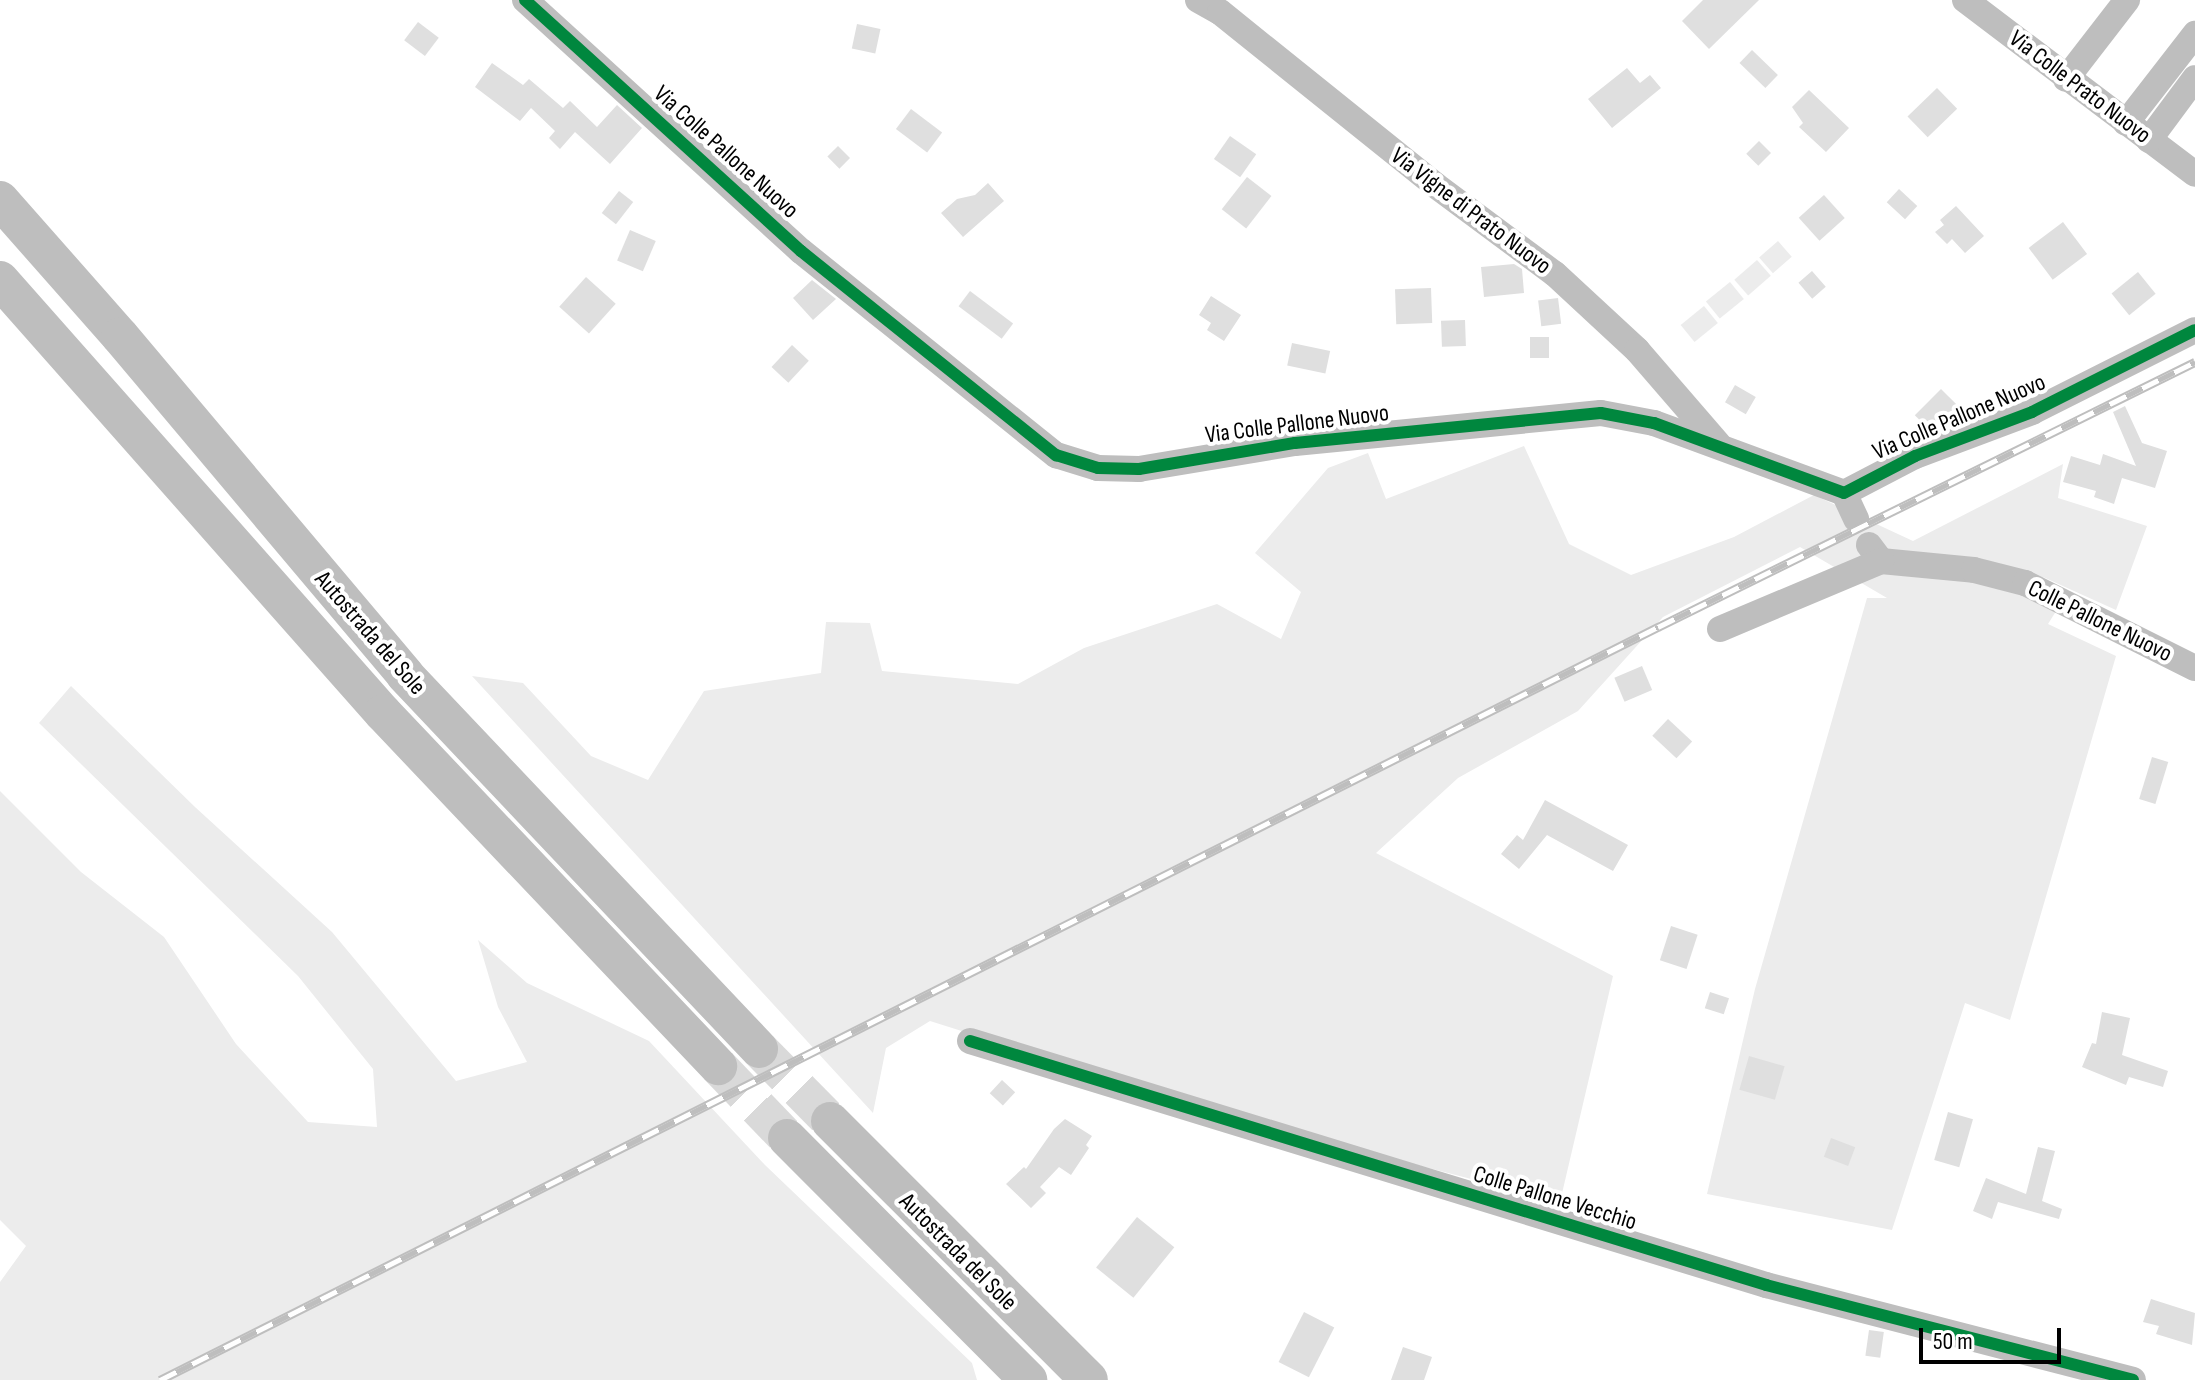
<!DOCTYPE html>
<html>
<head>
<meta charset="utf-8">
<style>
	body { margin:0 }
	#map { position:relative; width:2195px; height:1380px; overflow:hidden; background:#fff; font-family:"Sofia Sans Condensed",sans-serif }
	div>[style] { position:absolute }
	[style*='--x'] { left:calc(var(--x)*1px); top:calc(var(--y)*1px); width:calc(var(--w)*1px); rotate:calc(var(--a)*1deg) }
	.green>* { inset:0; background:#ececec; transform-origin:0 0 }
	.building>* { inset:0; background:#dfdfdf; transform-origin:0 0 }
	.highway-tunnel>* { height:38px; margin-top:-19px; transform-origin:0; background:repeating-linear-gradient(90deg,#d9d9d9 0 38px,transparent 0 57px) }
	.minor>* { height:26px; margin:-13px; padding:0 13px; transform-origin:13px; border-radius:13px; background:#bebebe }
	.highway>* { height:38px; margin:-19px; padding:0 19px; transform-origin:19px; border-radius:19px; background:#bebebe }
	.rail>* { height:9px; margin-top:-4.5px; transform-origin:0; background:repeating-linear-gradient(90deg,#fff 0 18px,#bebebe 0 36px); box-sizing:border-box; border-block:2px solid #bebebe }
	.cycleway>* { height:12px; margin:-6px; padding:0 6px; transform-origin:6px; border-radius:6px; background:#00873e }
	span { translate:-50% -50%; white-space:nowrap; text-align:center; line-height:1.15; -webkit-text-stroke:8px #fff; paint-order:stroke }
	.street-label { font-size:24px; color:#000 }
	.scale { position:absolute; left:1919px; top:1328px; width:142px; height:36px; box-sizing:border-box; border:4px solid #000; border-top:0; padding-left:10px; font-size:24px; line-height:28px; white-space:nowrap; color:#000; -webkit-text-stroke:6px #fff; paint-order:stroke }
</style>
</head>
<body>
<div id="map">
	<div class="green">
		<div style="left:1778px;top:241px;width:21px;height:25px;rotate:49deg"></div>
		<div style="left:1757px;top:260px;width:21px;height:30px;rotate:49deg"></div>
		<div style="left:1730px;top:282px;width:22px;height:31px;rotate:51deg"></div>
		<div style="left:1704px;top:306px;width:22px;height:30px;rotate:51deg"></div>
		<div style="clip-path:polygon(1524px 446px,1569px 544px,1631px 575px,1734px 537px,1814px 495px,1913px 541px,2063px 464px,2058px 498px,2147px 526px,2116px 610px,2043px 577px,2058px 608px,2048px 624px,2116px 656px,2010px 1020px,1965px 1003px,1892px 1230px,1707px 1194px,1755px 989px,1867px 598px,1887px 598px,1800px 547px,1663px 617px,1578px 711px,1458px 778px,1376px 853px,1613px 976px,1560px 1202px,1248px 1121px,930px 1021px,886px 1048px,873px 1113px,472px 676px,523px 683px,591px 756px,648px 780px,704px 691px,821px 673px,826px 622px,870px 623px,882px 671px,1018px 684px,1084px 648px,1217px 604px,1281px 639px,1301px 592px,1255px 553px,1328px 468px,1368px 453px,1386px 499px)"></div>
		<div style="clip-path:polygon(71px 686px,195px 807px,332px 932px,456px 1081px,527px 1062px,498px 1007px,478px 940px,527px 983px,649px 1041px,765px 1165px,972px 1363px,977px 1380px,0 1380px,0 1282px,26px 1246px,0 1220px,0 791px,81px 872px,164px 937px,236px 1044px,308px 1122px,377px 1127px,373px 1069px,298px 976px,39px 723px)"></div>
	</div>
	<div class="building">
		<div style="clip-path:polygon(1703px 0,1759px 0,1709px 49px,1682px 21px)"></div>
		<div style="left:418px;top:22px;width:26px;height:23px;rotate:37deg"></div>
		<div style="left:857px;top:24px;width:24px;height:25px;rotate:12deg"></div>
		<div style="left:1752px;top:50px;width:36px;height:18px;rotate:44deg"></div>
		<div style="clip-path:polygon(492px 63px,523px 85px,529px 79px,563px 108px,570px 101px,597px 127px,617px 105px,642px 128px,610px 164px,575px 132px,560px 149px,549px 138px,555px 131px,531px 108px,520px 121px,475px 87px)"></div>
		<div style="clip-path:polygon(1627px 68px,1640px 83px,1650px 75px,1661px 88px,1612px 128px,1588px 99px)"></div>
		<div style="left:1937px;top:88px;width:29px;height:41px;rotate:46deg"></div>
		<div style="clip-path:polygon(1809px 90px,1849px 128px,1826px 152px,1799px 127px,1803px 123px,1792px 107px)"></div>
		<div style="left:911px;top:109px;width:39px;height:25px;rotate:37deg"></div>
		<div style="left:1230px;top:136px;width:32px;height:28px;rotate:35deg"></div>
		<div style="left:1759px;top:141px;width:17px;height:18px;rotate:45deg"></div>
		<div style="left:838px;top:146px;width:17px;height:15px;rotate:45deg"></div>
		<div style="left:1247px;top:177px;width:31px;height:41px;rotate:38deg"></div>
		<div style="clip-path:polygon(988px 183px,1004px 201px,963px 237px,941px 213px,957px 199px,975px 195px)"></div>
		<div style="left:1899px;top:189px;width:25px;height:18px;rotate:43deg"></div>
		<div style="left:619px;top:191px;width:18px;height:28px;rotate:38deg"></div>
		<div style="left:1824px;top:195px;width:31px;height:34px;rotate:48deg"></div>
		<div style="clip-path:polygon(1956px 206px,1984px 236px,1965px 253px,1952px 239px,1947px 244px,1935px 232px,1944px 225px,1940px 220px)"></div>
		<div style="left:2063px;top:222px;width:40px;height:43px;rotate:53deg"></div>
		<div style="left:630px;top:230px;width:28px;height:33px;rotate:23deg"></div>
		<div style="clip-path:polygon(1514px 264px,1522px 269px,1524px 293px,1484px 297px,1481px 267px)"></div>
		<div style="left:1812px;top:271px;width:21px;height:18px;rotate:49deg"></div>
		<div style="left:2138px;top:272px;width:28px;height:34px;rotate:51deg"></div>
		<div style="left:586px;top:277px;width:40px;height:40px;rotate:42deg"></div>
		<div style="clip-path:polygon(812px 280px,836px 299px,813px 320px,793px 298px)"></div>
		<div style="left:1431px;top:288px;width:35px;height:36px;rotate:88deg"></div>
		<div style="left:970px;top:291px;width:54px;height:19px;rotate:37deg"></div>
		<div style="clip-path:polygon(1211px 296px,1241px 315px,1224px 341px,1207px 330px,1211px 323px,1199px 315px)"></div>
		<div style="left:1558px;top:298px;width:26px;height:20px;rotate:83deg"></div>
		<div style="left:1465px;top:320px;width:26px;height:24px;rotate:88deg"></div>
		<div style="left:1530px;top:337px;width:19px;height:21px"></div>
		<div style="left:1292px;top:343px;width:39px;height:23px;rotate:12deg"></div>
		<div style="left:792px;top:345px;width:23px;height:30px;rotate:43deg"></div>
		<div style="left:1735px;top:385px;width:24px;height:20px;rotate:30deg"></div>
		<div style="left:1941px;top:389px;width:27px;height:37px;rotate:45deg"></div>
		<div style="clip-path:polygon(2125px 406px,2142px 443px,2167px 451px,2155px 488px,2122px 478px,2114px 504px,2094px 497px,2096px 491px,2063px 482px,2071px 456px,2100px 465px,2103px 454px,2136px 466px,2113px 412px)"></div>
		<div style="left:1642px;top:666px;width:26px;height:30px;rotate:67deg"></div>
		<div style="left:1668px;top:719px;width:33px;height:23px;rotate:43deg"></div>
		<div style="left:2152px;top:757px;width:17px;height:44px;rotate:17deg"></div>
		<div style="clip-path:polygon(1545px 800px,1628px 845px,1613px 871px,1547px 835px,1519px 869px,1501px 854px,1517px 835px,1523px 840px)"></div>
		<div style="left:1671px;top:926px;width:28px;height:36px;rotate:18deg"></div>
		<div style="left:1710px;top:992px;width:20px;height:17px;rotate:18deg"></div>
		<div style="clip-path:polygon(2102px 1012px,2130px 1018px,2122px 1055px,2168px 1071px,2163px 1087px,2129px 1077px,2126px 1085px,2082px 1067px,2092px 1043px,2096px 1044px)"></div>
		<div style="left:1749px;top:1056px;width:37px;height:35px;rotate:16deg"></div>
		<div style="left:1002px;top:1080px;width:18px;height:18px;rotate:43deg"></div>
		<div style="left:1948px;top:1112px;width:26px;height:50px;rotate:16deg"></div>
		<div style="clip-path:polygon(1065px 1119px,1092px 1136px,1086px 1145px,1089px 1148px,1071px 1175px,1059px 1167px,1040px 1187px,1046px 1193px,1031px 1208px,1006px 1184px,1024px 1167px,1026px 1169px,1054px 1129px)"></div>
		<div style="left:1831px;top:1138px;width:26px;height:20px;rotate:21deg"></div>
		<div style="clip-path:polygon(2038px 1147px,2055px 1151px,2042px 1201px,2062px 1209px,2059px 1219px,1998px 1202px,1992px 1219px,1973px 1211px,1986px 1178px,2026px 1194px)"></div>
		<div style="left:1137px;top:1217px;width:48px;height:65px;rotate:39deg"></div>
		<div style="clip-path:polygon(2151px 1299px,2195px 1313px,2192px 1345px,2156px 1334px,2159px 1326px,2143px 1322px)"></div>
		<div style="left:1304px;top:1312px;width:34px;height:56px;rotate:27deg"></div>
		<div style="left:1869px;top:1330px;width:15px;height:26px;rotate:8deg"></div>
		<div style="clip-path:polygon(1403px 1347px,1432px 1357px,1424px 1380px,1391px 1380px)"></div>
	</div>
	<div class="highway-tunnel">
		<div style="--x:759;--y:1049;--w:101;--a:45.4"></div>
		<div style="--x:718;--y:1066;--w:100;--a:46.2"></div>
	</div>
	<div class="minor">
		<div style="--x:525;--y:0;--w:373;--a:42.3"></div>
		<div style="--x:801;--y:251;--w:327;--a:38.7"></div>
		<div style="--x:1056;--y:455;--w:44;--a:17.2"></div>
		<div style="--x:1098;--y:468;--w:41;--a:1.4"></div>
		<div style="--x:1139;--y:469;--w:158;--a:-9.5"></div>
		<div style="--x:1295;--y:443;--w:307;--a:-5.6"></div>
		<div style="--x:1601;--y:413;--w:54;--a:10.7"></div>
		<div style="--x:1654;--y:423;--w:202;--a:20.2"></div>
		<div style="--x:1844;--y:493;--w:80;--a:-27.5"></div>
		<div style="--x:1915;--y:456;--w:125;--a:-20.6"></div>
		<div style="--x:2032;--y:412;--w:182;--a:-26.7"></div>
		<div style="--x:1198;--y:0;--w:25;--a:29"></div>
		<div style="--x:1220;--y:12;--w:276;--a:38.8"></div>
		<div style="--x:1435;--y:185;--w:149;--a:36.6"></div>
		<div style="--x:1555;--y:274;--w:112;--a:42.8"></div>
		<div style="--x:1637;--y:350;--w:124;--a:49.2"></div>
		<div style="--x:1965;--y:0;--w:288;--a:37.1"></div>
		<div style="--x:2066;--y:79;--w:100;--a:-52.3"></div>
		<div style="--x:2126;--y:123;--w:113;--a:-52.2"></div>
		<div style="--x:2149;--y:140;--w:77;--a:-53.4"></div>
		<div style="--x:1844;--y:493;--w:29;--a:65"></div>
		<div style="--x:1869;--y:545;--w:20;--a:53"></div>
		<div style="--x:1881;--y:561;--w:93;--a:5.5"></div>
		<div style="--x:1974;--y:570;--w:53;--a:14.3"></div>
		<div style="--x:2025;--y:583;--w:190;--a:26.6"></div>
		<div style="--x:1720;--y:629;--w:175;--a:-22.9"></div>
		<div style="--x:970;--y:1041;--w:833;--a:17.04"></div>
		<div style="--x:1766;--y:1285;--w:379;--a:14.5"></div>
	</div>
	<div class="highway">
		<div style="--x:0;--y:200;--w:181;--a:48.6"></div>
		<div style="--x:120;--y:336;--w:443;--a:49.9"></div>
		<div style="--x:405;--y:675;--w:515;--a:46.57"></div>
		<div style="--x:0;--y:280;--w:578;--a:48.51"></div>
		<div style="--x:383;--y:713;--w:487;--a:46.5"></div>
		<div style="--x:830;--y:1121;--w:366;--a:45"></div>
		<div style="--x:787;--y:1138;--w:342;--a:45.1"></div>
	</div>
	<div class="rail">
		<div style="--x:160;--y:1380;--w:1677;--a:-26.69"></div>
		<div style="--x:1658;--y:627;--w:599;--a:-26.27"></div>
	</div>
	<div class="cycleway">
		<div style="--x:525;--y:0;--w:373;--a:42.3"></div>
		<div style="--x:801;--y:251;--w:327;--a:38.7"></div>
		<div style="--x:1056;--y:455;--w:44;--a:17.2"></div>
		<div style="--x:1098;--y:468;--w:41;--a:1.4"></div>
		<div style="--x:1139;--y:469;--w:158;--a:-9.5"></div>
		<div style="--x:1295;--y:443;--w:307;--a:-5.6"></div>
		<div style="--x:1601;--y:413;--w:54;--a:10.7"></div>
		<div style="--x:1654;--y:423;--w:202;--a:20.2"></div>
		<div style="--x:1844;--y:493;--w:80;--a:-27.5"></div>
		<div style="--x:1915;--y:456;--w:125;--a:-20.6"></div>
		<div style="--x:2032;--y:412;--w:182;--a:-26.7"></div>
		<div style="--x:970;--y:1041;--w:833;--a:17.04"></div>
		<div style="--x:1766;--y:1285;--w:379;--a:14.5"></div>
	</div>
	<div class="street-label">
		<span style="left:2080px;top:87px;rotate:37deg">Via Colle Prato Nuovo</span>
		<span style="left:726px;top:152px;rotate:42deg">Via Colle Pallone Nuovo</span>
		<span style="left:1471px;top:211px;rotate:37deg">Via Vigne di Prato Nuovo</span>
		<span style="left:1959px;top:417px;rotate:-23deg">Via Colle Pallone Nuovo</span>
		<span style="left:1297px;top:424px;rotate:-7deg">Via Colle Pallone Nuovo</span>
		<span style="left:2100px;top:621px;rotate:26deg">Colle Pallone Nuovo</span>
		<span style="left:370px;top:633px;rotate:49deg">Autostrada del Sole</span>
		<span style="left:1555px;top:1198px;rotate:17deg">Colle Pallone Vecchio</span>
		<span style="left:958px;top:1252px;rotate:45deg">Autostrada del Sole</span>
	</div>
	<div class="scale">50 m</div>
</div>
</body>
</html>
